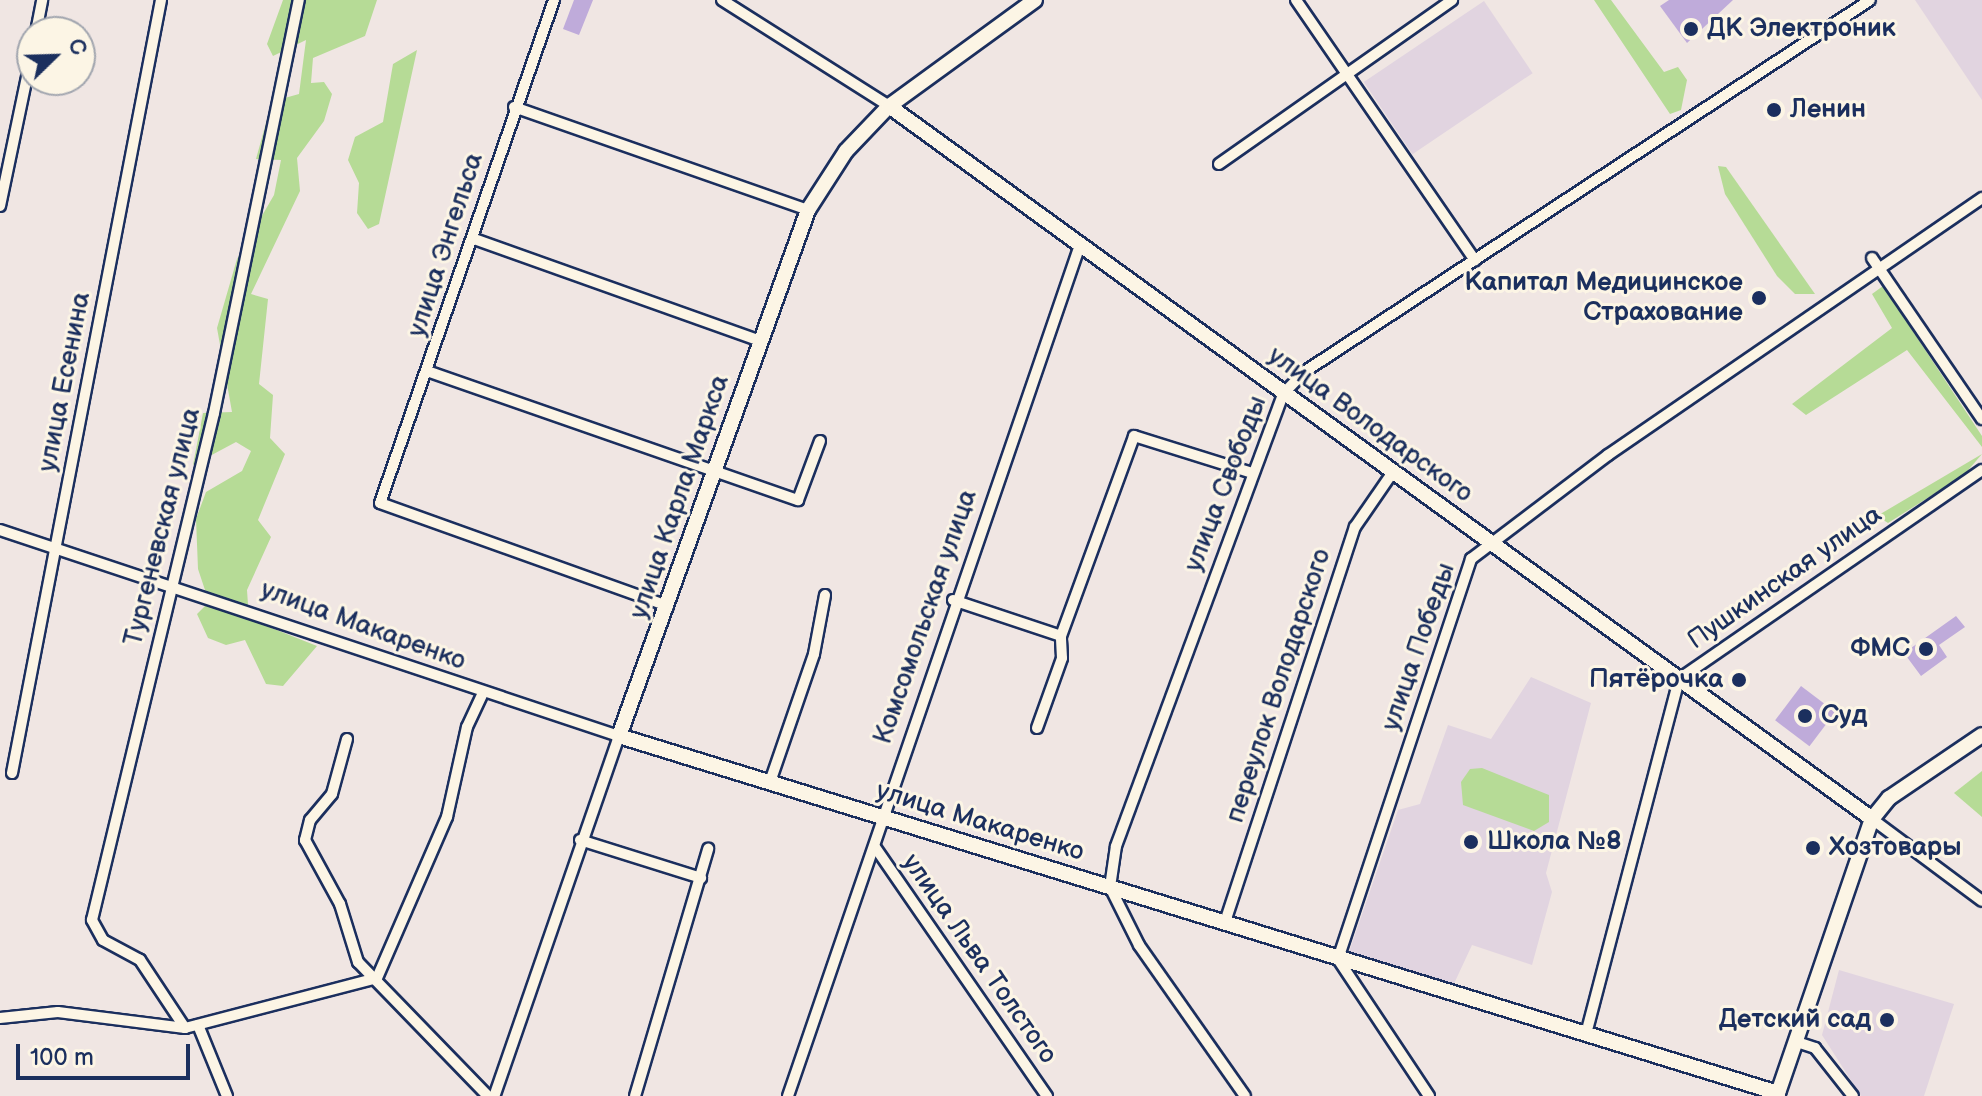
<!DOCTYPE html>
<html>
<head>
<meta charset="utf-8">
<style>
	body { margin:0 }
	#map { position:relative; width:1982px; height:1096px; overflow:hidden; background:#f0e6e3; font-family:"Balsamiq Sans",sans-serif }
	div>[style] { position:absolute }
	[style*='--x'] { left:calc(var(--x)*1px); top:calc(var(--y)*1px); width:calc(var(--w)*1px); rotate:calc(var(--a)*1deg) }
	.built>* { inset:0; background:#e1d4e0; transform-origin:0 0 }
	.green>* { inset:0; background:#b6db96 }
	.building>* { inset:0; background:#bfabda; transform-origin:0 0 }
	.roads { filter:drop-shadow(2px 0 #1b2f5e) drop-shadow(-2px 0 #1b2f5e) drop-shadow(0 2px #1b2f5e) drop-shadow(0 -2px #1b2f5e) }
	.street>* { height:10px; margin:-5px; padding:0 5px; transform-origin:5px; border-radius:5px; background:#fcf5e5 }
	.secondary>* { height:14px; margin:-7px; padding:0 7px; transform-origin:7px; border-radius:7px; background:#fcf5e5 }
	.dots>* { width:22px; height:22px; translate:-50% -50%; box-sizing:border-box; border:4px solid #fcf5e5; border-radius:50% }
	span { translate:-50% -50%; white-space:nowrap; text-align:center; line-height:1.15; -webkit-text-stroke:6px #fcf5e5; paint-order:stroke }
	.poi-label { font-size:26px; color:#1b2f5e; font-weight:700 }
	.left { translate:0 -50%; text-align:left }
	.right { translate:-100% -50%; text-align:right }
	.street-label { font-size:26px; color:#1b2f5e }
	.north { position:absolute; left:16px; top:16px; width:80px; height:80px; box-sizing:border-box; background:#fcf5e5; border:2px solid #a2a6af; border-radius:50%; rotate:67deg; font-size:22px; font-weight:700; line-height:32px; text-align:center; color:#1b2f5e }
	.north::after { content:''; display:block; margin:auto; width:28px; height:36px; background:#1b2f5e; clip-path:polygon(50% 0,100% 100%,50% 72%,0 100%) }
	.scale { position:absolute; left:16px; top:1044px; width:174px; height:36px; box-sizing:border-box; border:4px solid #1b2f5e; border-top:0; padding-left:10px; font-size:24px; line-height:28px; white-space:nowrap; color:#1b2f5e; -webkit-text-stroke:6px #fcf5e5; paint-order:stroke }
</style>
</head>
<body>
<div id="map">
	<div class="built">
		<div style="clip-path:polygon(1915px 0,1982px 0,1982px 100px)"></div>
		<div style="left:1484px;top:1px;width:87px;height:145px;rotate:56deg"></div>
		<div style="clip-path:polygon(1531px 677px,1591px 703px,1546px 873px,1552px 892px,1532px 965px,1472px 945px,1452px 988px,1348px 955px,1398px 810px,1420px 804px,1448px 725px,1491px 739px)"></div>
		<div style="clip-path:polygon(1839px 970px,1954px 1004px,1924px 1096px,1861px 1096px,1822px 1035px)"></div>
	</div>
	<div class="green">
		<div style="clip-path:polygon(283px 0,377px 0,365px 36px,313px 58px,311px 83px,324px 82px,332px 94px,324px 121px,297px 158px,300px 191px,251px 294px,268px 299px,259px 384px,273px 395px,270px 438px,285px 454px,258px 520px,271px 537px,247px 590px,249px 619px,317px 646px,283px 686px,266px 684px,245px 640px,226px 645px,208px 638px,197px 614px,209px 602px,198px 569px,196px 519px,206px 492px,242px 471px,251px 451px,236px 442px,193px 465px,203px 413px,232px 412px,217px 328px,237px 259px,274px 195px,281px 160px,256px 159px,269px 112px,274px 101px,299px 94px,306px 40px,273px 56px,267px 44px)"></div>
		<div style="clip-path:polygon(1594px 0,1611px 0,1664px 72px,1678px 67px,1687px 80px,1681px 110px,1670px 114px)"></div>
		<div style="clip-path:polygon(417px 50px,379px 224px,368px 229px,357px 213px,359px 183px,348px 160px,355px 137px,383px 122px,393px 64px)"></div>
		<div style="clip-path:polygon(1718px 166px,1726px 167px,1815px 294px,1795px 294px,1777px 276px,1725px 194px)"></div>
		<div style="clip-path:polygon(1883px 286px,1982px 436px,1982px 447px,1907px 350px,1806px 415px,1792px 404px,1892px 328px,1872px 294px)"></div>
		<div style="clip-path:polygon(1982px 454px,1964px 475px,1888px 523px,1877px 516px)"></div>
		<div style="clip-path:polygon(1482px 768px,1549px 795px,1549px 822px,1534px 831px,1463px 805px,1461px 782px,1470px 769px)"></div>
		<div style="clip-path:polygon(1982px 771px,1982px 817px,1954px 793px)"></div>
	</div>
	<div class="building">
		<div style="clip-path:polygon(574px 0,593px 0,579px 35px,563px 29px)"></div>
		<div style="clip-path:polygon(1669px 0,1733px 0,1687px 43px,1660px 6px)"></div>
		<div style="clip-path:polygon(1956px 616px,1965px 627px,1939px 645px,1947px 657px,1921px 676px,1904px 653px)"></div>
		<div style="left:1801px;top:686px;width:43px;height:43px;rotate:37deg"></div>
	</div>
	<div class="roads">
		<div class="street">
			<div style="--x:554;--y:0;--w:532;--a:109.08"></div>
			<div style="--x:380;--y:503;--w:306;--a:19.7"></div>
			<div style="--x:722;--y:0;--w:198;--a:32.4"></div>
			<div style="--x:1296;--y:0;--w:316;--a:55.5"></div>
			<div style="--x:36;--y:32;--w:33;--a:-79"></div>
			<div style="--x:514;--y:107;--w:312;--a:19.3"></div>
			<div style="--x:1219;--y:164;--w:285;--a:-35.1"></div>
			<div style="--x:0;--y:206;--w:156;--a:-78.2"></div>
			<div style="--x:474;--y:239;--w:305;--a:19.6"></div>
			<div style="--x:1872;--y:258;--w:195;--a:55.7"></div>
			<div style="--x:427;--y:371;--w:393;--a:19.2"></div>
			<div style="--x:798;--y:500;--w:63;--a:-69.6"></div>
			<div style="--x:0;--y:530;--w:652;--a:18.41"></div>
			<div style="--x:619;--y:736;--w:381;--a:109.1"></div>
			<div style="--x:953;--y:600;--w:114;--a:18.4"></div>
			<div style="--x:1061;--y:636;--w:213;--a:-69.9"></div>
			<div style="--x:1134;--y:436;--w:124;--a:17.4"></div>
			<div style="--x:1037;--y:728;--w:74;--a:-70.3"></div>
			<div style="--x:1062;--y:658;--w:22;--a:-93"></div>
			<div style="--x:347;--y:739;--w:57;--a:105.3"></div>
			<div style="--x:332;--y:794;--w:34;--a:130"></div>
			<div style="--x:310;--y:820;--w:21;--a:104"></div>
			<div style="--x:305;--y:840;--w:73;--a:61.3"></div>
			<div style="--x:340;--y:904;--w:61;--a:72.8"></div>
			<div style="--x:358;--y:962;--w:187;--a:45.9"></div>
			<div style="--x:12;--y:773;--w:787;--a:-79.09"></div>
			<div style="--x:770;--y:782;--w:135;--a:-71"></div>
			<div style="--x:814;--y:654;--w:60;--a:-79.4"></div>
			<div style="--x:1872;--y:819;--w:137;--a:36.7"></div>
			<div style="--x:580;--y:840;--w:127;--a:17.4"></div>
			<div style="--x:875;--y:847;--w:303;--a:55.4"></div>
			<div style="--x:1225;--y:922;--w:416;--a:-71.8"></div>
			<div style="--x:1355;--y:527;--w:67;--a:-55.4"></div>
			<div style="--x:377;--y:978;--w:176;--a:-66.5"></div>
			<div style="--x:447;--y:817;--w:92;--a:-77.5"></div>
			<div style="--x:467;--y:727;--w:35;--a:-65"></div>
			<div style="--x:0;--y:1018;--w:58;--a:-5.9"></div>
			<div style="--x:58;--y:1012;--w:128;--a:7.2"></div>
			<div style="--x:185;--y:1028;--w:198;--a:-14.6"></div>
			<div style="--x:198;--y:1025;--w:77;--a:67.8"></div>
			<div style="--x:185;--y:1028;--w:82;--a:-123.5"></div>
			<div style="--x:140;--y:960;--w:42;--a:-151.6"></div>
			<div style="--x:103;--y:940;--w:23;--a:-119"></div>
			<div style="--x:92;--y:920;--w:521;--a:-76.47"></div>
			<div style="--x:214;--y:413;--w:422;--a:-78.4"></div>
			<div style="--x:1586;--y:1034;--w:367;--a:-75.3"></div>
			<div style="--x:1679;--y:679;--w:368;--a:-34.6"></div>
			<div style="--x:1800;--y:1043;--w:16;--a:18"></div>
			<div style="--x:1815;--y:1048;--w:61;--a:51.6"></div>
			<div style="--x:635;--y:1096;--w:258;--a:-73.5"></div>
			<div style="--x:788;--y:1096;--w:900;--a:-71.06"></div>
			<div style="--x:1245;--y:1096;--w:184;--a:-125.1"></div>
			<div style="--x:1139;--y:945;--w:65;--a:-116.6"></div>
			<div style="--x:1110;--y:887;--w:41;--a:-81.7"></div>
			<div style="--x:1116;--y:846;--w:483;--a:-69.7"></div>
			<div style="--x:1284;--y:393;--w:29;--a:-46"></div>
			<div style="--x:1304;--y:372;--w:677;--a:-33.31"></div>
			<div style="--x:1429;--y:1096;--w:164;--a:-123.6"></div>
			<div style="--x:1338;--y:959;--w:422;--a:-71.6"></div>
			<div style="--x:1471;--y:559;--w:172;--a:-37.2"></div>
			<div style="--x:1608;--y:455;--w:454;--a:-34.5"></div>
		</div>
		<div class="secondary">
			<div style="--x:1035;--y:0;--w:180;--a:144"></div>
			<div style="--x:889;--y:106;--w:62;--a:133.7"></div>
			<div style="--x:846;--y:151;--w:70;--a:122.8"></div>
			<div style="--x:808;--y:210;--w:559;--a:109.76"></div>
			<div style="--x:619;--y:736;--w:1213;--a:17.12"></div>
			<div style="--x:889;--y:106;--w:1214;--a:35.95"></div>
			<div style="--x:1777;--y:1096;--w:293;--a:-71.1"></div>
			<div style="--x:1872;--y:819;--w:27;--a:-51"></div>
			<div style="--x:1889;--y:798;--w:112;--a:-34.1"></div>
		</div>
	</div>
	<div class="dots">
		<div style="left:1691px;top:29px;background:#1b2f5e"></div>
		<div style="left:1774px;top:110px;background:#1b2f5e"></div>
		<div style="left:1759px;top:298px;background:#1b2f5e"></div>
		<div style="left:1926px;top:649px;background:#1b2f5e"></div>
		<div style="left:1739px;top:680px;background:#1b2f5e"></div>
		<div style="left:1805px;top:716px;background:#1b2f5e"></div>
		<div style="left:1471px;top:842px;background:#1b2f5e"></div>
		<div style="left:1813px;top:848px;background:#1b2f5e"></div>
		<div style="left:1887px;top:1020px;background:#1b2f5e"></div>
	</div>
	<div class="poi-label">
		<span class="left" style="left:1707px;top:29px">ДК Электроник</span>
		<span class="left" style="left:1790px;top:110px">Ленин</span>
		<span class="right" style="left:1743px;top:298px">Капитал Медицинское<br>Страхование</span>
		<span class="right" style="left:1910px;top:649px">ФМС</span>
		<span class="right" style="left:1723px;top:680px">Пятёрочка</span>
		<span class="left" style="left:1821px;top:716px">Суд</span>
		<span class="left" style="left:1487px;top:842px">Школа №8</span>
		<span class="left" style="left:1829px;top:848px">Хозтовары</span>
		<span class="right" style="left:1871px;top:1020px">Детский сад</span>
	</div>
	<div class="street-label">
		<span style="left:446px;top:245px;rotate:-72deg">улица Энгельса</span>
		<span style="left:65px;top:382px;rotate:-79deg">улица Есенина</span>
		<span style="left:1370px;top:425px;rotate:36deg">улица Володарского</span>
		<span style="left:1226px;top:484px;rotate:-69deg">улица Свободы</span>
		<span style="left:680px;top:497px;rotate:-71deg">улица Карла Маркса</span>
		<span style="left:163px;top:527px;rotate:-76deg">Тургеневская улица</span>
		<span style="left:1785px;top:578px;rotate:-35deg">Пушкинская улица</span>
		<span style="left:926px;top:617px;rotate:-71deg">Комсомольская улица</span>
		<span style="left:363px;top:626px;rotate:20deg">улица Макаренко</span>
		<span style="left:1419px;top:647px;rotate:-71deg">улица Победы</span>
		<span style="left:1279px;top:686px;rotate:-72deg">переулок Володарского</span>
		<span style="left:980px;top:822px;rotate:17deg">улица Макаренко</span>
		<span style="left:979px;top:959px;rotate:55deg">улица Льва Толстого</span>
	</div>
	<div class="north">С</div>
	<div class="scale">100 m</div>
</div>
</body>
</html>
